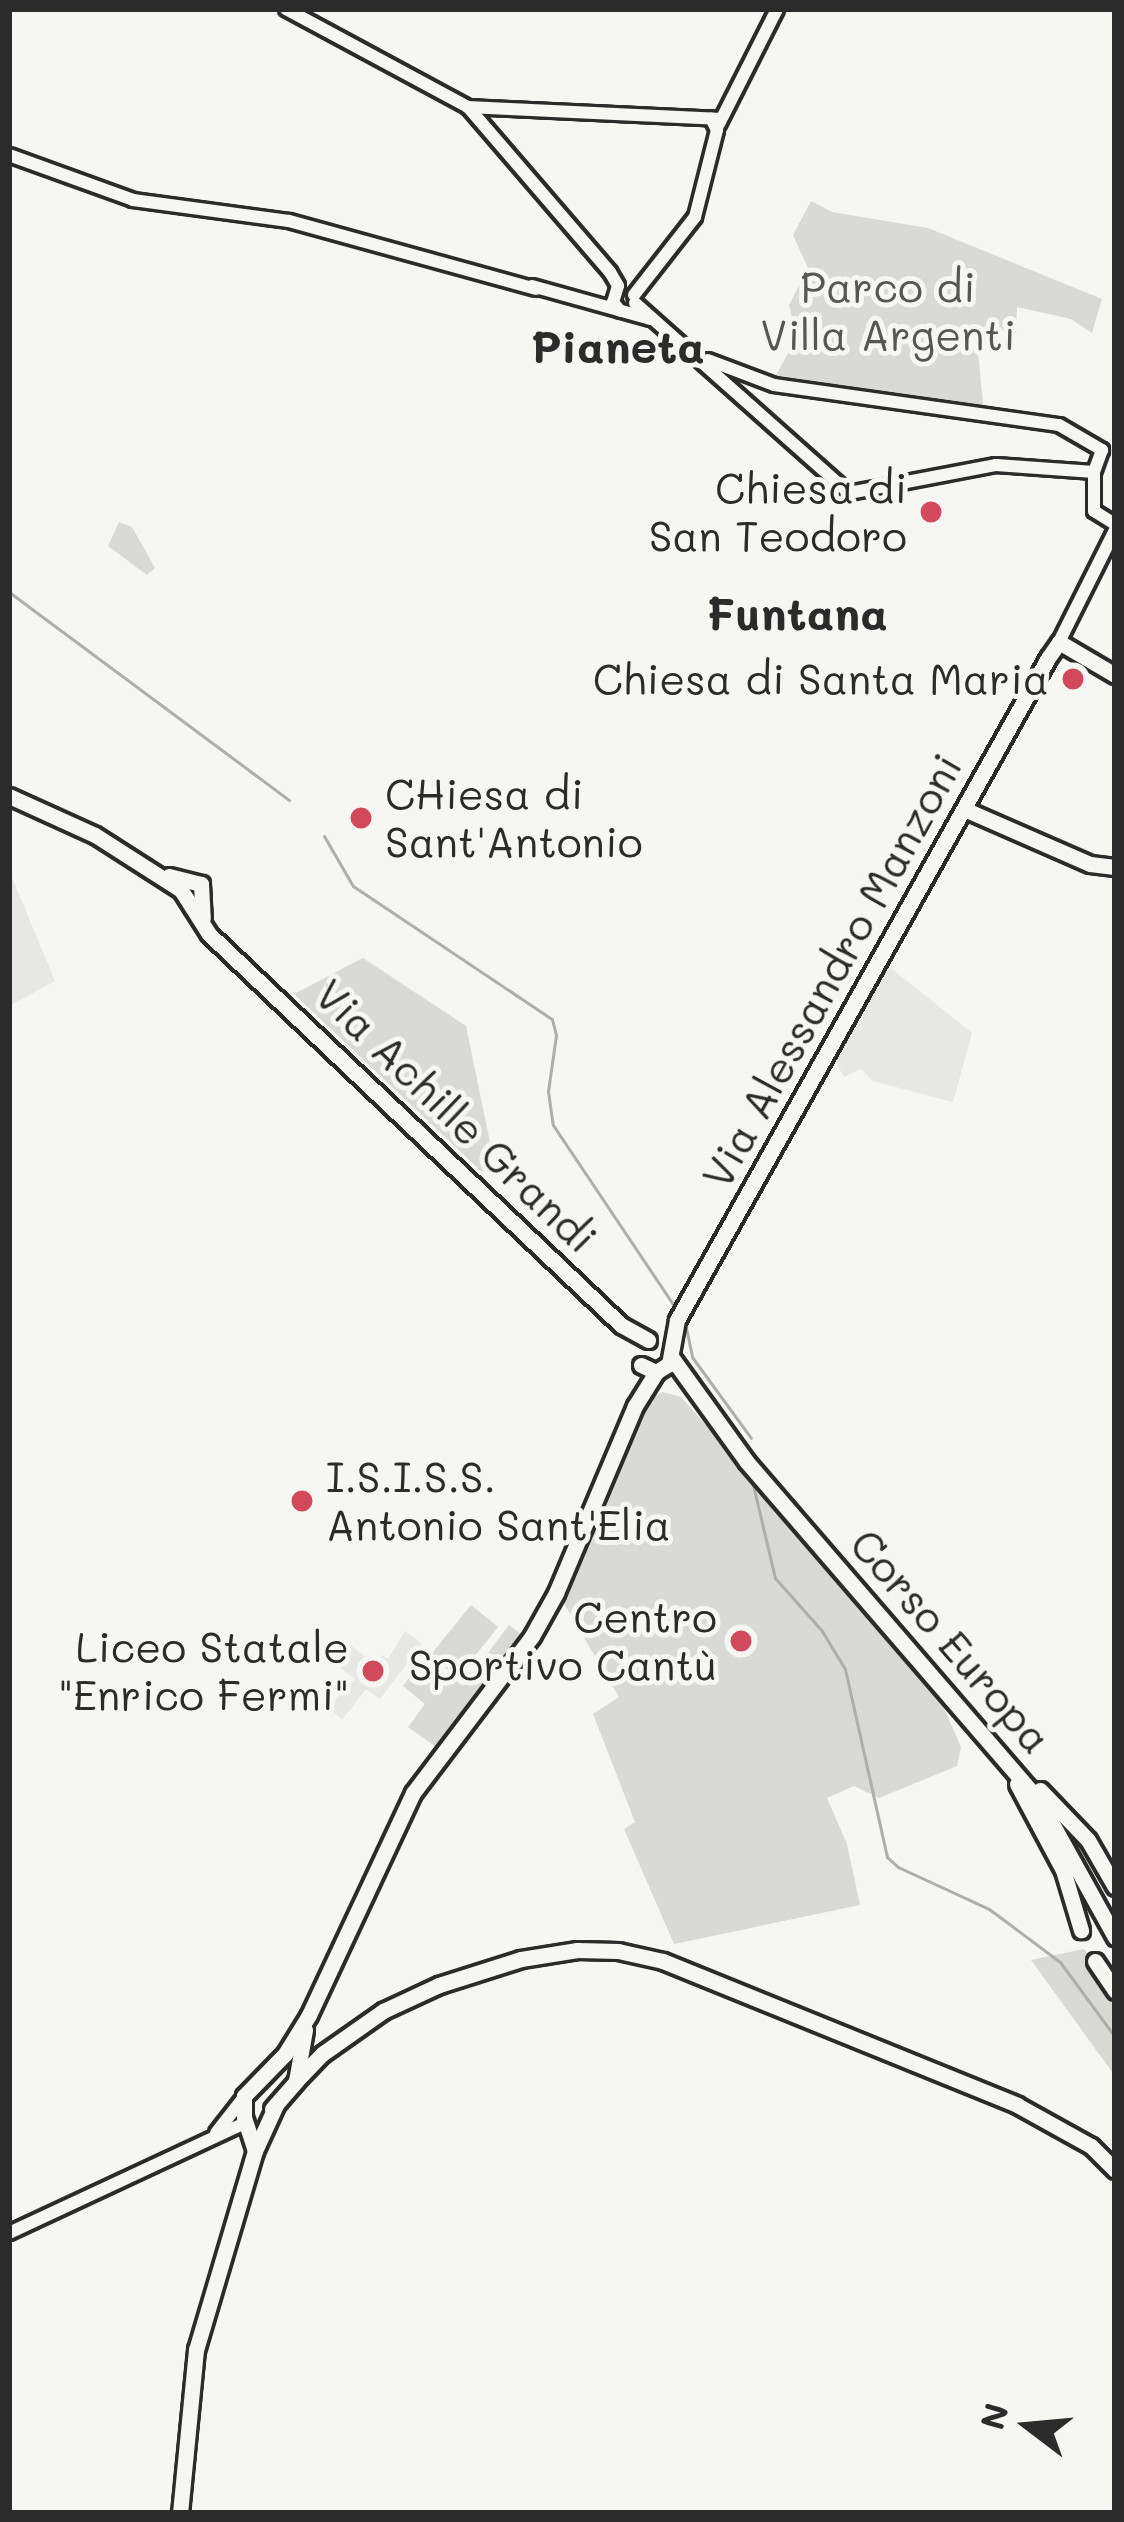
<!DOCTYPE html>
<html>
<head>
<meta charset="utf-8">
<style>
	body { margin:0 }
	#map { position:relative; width:1124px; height:2522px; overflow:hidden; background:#f6f6f2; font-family:Mali,sans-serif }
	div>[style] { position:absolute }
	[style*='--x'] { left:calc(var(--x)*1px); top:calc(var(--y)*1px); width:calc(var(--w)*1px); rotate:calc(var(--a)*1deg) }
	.built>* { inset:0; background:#e7e7e3 }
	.green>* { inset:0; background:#d9d9d5; transform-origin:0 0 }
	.stream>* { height:3px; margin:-1.5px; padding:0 1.5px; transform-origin:1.5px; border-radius:1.5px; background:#aeaeab }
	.roads { filter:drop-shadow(3px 0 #2b2b2b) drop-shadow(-3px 0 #2b2b2b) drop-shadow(0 3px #2b2b2b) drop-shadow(0 -3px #2b2b2b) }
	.minor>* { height:12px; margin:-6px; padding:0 6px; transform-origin:6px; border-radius:6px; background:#f6f6f2 }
	.major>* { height:15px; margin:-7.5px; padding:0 7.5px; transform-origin:7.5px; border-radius:7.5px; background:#f6f6f2 }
	.dots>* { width:33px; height:33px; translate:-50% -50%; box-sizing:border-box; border:6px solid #f6f6f2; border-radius:50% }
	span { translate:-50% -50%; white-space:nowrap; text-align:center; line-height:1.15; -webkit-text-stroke:10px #f6f6f2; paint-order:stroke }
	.park-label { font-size:42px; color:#565656 }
	.poi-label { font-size:42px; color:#2b2b2b }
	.right { translate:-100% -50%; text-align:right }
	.left { translate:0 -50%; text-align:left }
	.street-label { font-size:42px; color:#2b2b2b }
	.neighbourhood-label { font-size:45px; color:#2b2b2b; font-weight:700 }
	.frame { position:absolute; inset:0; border:12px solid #2b2b2b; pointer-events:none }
	.north { position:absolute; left:968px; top:2366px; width:120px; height:120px; -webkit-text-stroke:9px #f6f6f2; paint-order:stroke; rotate:286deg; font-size:33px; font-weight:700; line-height:48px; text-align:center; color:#2b2b2b }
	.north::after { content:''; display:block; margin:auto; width:42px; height:54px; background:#2b2b2b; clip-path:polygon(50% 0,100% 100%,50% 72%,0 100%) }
</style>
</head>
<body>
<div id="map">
	<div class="built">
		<div style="clip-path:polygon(11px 875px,55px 981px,9px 1006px,9px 876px)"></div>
		<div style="clip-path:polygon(888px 966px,972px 1033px,953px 1102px,873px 1081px,861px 1069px,844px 1077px,834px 1059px)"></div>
		<div style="clip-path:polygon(405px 1631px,422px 1644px,380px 1699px,366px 1689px,342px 1720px,329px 1707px,355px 1679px,331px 1661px,346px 1642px,374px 1663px,381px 1655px,388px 1659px)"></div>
	</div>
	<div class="green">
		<div style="clip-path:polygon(811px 201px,832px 212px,928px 228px,1102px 299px,1092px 333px,1071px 319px,1017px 307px,1016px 334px,976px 331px,984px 414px,774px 379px,797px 337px,789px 305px,808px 268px,793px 235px)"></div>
		<div style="clip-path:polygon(119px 522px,132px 527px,155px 568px,147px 575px,108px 546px)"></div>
		<div style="clip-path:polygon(363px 958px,466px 1026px,493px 1157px,482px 1172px,294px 994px)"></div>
		<div style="clip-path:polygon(663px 1392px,681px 1397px,932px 1681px,961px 1747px,957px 1766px,879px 1798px,854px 1786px,827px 1798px,847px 1844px,860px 1905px,674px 1944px,624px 1829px,635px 1822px,593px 1714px,619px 1697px,562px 1600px,646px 1399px)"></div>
		<div style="left:471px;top:1605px;width:35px;height:65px;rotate:39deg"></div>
		<div style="clip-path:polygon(509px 1625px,522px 1635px,436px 1747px,408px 1727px,425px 1704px,403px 1686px,424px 1658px,463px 1686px)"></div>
		<div style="clip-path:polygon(1084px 1949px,1115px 1991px,1115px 2076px,1031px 1960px)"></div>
	</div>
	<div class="stream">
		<div style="--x:9;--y:592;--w:349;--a:36.6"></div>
		<div style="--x:324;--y:836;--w:58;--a:59.9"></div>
		<div style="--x:353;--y:886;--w:239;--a:33.8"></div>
		<div style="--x:552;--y:1019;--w:16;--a:76"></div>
		<div style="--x:556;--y:1035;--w:57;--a:98.1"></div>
		<div style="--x:548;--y:1091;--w:34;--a:82"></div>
		<div style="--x:553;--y:1125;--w:216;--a:56.2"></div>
		<div style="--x:685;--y:1323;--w:35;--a:78"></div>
		<div style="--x:692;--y:1357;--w:100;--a:53.9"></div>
		<div style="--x:753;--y:1485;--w:96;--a:76.7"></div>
		<div style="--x:775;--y:1578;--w:71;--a:48.4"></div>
		<div style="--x:822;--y:1631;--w:44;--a:58.8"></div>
		<div style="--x:845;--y:1669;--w:193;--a:77.4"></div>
		<div style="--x:887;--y:1857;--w:15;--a:42"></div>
		<div style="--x:898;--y:1867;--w:100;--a:24.8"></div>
		<div style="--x:989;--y:1909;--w:89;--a:36.7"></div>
		<div style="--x:1060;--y:1962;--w:93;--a:53.7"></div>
	</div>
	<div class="roads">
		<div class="minor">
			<div style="--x:286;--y:9;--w:207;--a:28.3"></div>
			<div style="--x:468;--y:107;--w:218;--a:49.3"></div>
			<div style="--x:610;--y:272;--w:16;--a:60"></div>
			<div style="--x:618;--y:286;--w:17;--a:107"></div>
			<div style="--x:613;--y:302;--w:11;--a:52"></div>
			<div style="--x:468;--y:107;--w:253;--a:2.7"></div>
			<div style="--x:719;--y:124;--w:129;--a:-63.2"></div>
			<div style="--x:9;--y:155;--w:132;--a:19.9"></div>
			<div style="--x:133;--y:200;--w:157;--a:7.7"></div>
			<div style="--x:289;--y:221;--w:256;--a:15.4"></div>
			<div style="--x:532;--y:286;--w:123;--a:15.6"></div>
			<div style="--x:634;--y:295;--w:99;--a:-52"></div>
			<div style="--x:695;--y:217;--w:90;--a:-75.8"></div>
			<div style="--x:717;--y:130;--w:13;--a:-117"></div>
			<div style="--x:635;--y:303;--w:286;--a:41.6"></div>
			<div style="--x:849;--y:493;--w:150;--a:-10.8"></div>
			<div style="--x:996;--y:465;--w:98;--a:4.1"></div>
			<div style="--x:708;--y:360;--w:71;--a:20.7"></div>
			<div style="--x:774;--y:385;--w:288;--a:8"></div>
			<div style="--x:1059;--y:425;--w:50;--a:30.2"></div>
			<div style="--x:1102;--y:450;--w:23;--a:110"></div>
			<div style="--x:1094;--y:472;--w:39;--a:90"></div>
			<div style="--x:1094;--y:511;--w:25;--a:32"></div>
			<div style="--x:1059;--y:642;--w:125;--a:-63.4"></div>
			<div style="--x:216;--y:2133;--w:46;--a:-52.1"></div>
			<div style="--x:9;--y:2233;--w:260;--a:-25"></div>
		</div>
		<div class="major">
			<div style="--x:9;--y:796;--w:94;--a:24.4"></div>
			<div style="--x:95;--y:835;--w:102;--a:32.6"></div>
			<div style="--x:181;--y:890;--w:52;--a:57.5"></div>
			<div style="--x:209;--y:934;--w:568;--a:43.5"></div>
			<div style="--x:621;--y:1325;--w:31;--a:29"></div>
			<div style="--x:964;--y:809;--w:137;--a:23.6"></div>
			<div style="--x:1090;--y:864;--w:25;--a:7"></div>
			<div style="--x:169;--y:876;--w:33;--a:14"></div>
			<div style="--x:201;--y:884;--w:34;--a:87"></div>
			<div style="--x:672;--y:1358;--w:128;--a:54.2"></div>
			<div style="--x:747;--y:1462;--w:447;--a:49.2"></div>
			<div style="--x:1039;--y:1800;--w:157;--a:61"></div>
			<div style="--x:641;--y:1365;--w:17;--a:25"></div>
			<div style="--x:656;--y:1372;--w:15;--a:-32"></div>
			<div style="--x:669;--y:1364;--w:45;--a:-79.7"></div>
			<div style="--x:677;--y:1320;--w:759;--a:-60.73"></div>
			<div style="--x:1048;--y:658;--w:19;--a:-55"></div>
			<div style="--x:1059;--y:642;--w:65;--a:30.5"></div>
			<div style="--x:1017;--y:1784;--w:98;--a:61.9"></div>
			<div style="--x:1063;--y:1870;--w:63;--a:73.3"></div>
			<div style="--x:1040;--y:1790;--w:69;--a:46.2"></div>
			<div style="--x:1088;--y:1840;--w:54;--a:60.1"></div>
			<div style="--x:1095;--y:1961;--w:36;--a:56"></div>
			<div style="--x:296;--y:2081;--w:37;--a:-46"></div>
			<div style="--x:322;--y:2054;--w:75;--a:-35.2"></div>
			<div style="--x:383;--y:2011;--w:62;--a:-24.9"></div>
			<div style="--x:439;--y:1985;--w:86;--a:-17.6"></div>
			<div style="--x:521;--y:1959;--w:57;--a:-9.1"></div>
			<div style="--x:577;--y:1950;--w:41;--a:1.4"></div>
			<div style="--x:618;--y:1951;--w:46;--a:12.5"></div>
			<div style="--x:663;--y:1961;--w:382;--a:22.1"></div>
			<div style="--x:1017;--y:2105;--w:85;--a:29"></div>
			<div style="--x:1091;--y:2146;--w:34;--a:45"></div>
			<div style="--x:272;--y:2109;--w:37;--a:-49"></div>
			<div style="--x:296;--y:2081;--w:52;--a:-80"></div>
			<div style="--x:255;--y:2151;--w:35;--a:-108"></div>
			<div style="--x:244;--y:2118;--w:22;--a:-90"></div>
			<div style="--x:244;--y:2096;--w:59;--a:-45.7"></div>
			<div style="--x:285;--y:2054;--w:46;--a:-58.4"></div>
			<div style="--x:309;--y:2015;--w:245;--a:-64.9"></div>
			<div style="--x:413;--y:1793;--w:197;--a:-52.8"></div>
			<div style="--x:532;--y:1636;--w:49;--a:-60.8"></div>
			<div style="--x:556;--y:1593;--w:203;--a:-67.1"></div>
			<div style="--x:635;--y:1406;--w:40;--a:-58"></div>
			<div style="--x:180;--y:2513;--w:164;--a:-84.4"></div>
			<div style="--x:196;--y:2350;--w:208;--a:-73.5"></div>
			<div style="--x:255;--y:2151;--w:51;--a:-65.5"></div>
		</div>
	</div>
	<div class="dots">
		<div style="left:931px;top:512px;background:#d1495b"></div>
		<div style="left:1073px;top:679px;background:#d1495b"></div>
		<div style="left:361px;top:818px;background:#d1495b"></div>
		<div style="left:302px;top:1501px;background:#d1495b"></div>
		<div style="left:741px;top:1641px;background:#d1495b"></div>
		<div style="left:373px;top:1671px;background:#d1495b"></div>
	</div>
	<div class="park-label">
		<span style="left:888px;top:311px">Parco di<br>Villa Argenti</span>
	</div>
	<div class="poi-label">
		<span class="right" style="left:907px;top:512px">Chiesa di<br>San Teodoro</span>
		<span class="right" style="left:1049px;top:679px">Chiesa di Santa Maria</span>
		<span class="left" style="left:385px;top:818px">CHiesa di<br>Sant'Antonio</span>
		<span class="left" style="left:326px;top:1501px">I.S.I.S.S.<br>Antonio Sant'Elia</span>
		<span class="right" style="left:717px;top:1641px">Centro<br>Sportivo Cantù</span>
		<span class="right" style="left:349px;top:1671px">Liceo Statale<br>"Enrico Fermi"</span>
	</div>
	<div class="street-label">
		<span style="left:832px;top:971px;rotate:-61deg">Via Alessandro Manzoni</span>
		<span style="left:456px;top:1116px;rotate:44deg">Via Achille Grandi</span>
		<span style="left:951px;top:1641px;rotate:49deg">Corso Europa</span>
	</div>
	<div class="neighbourhood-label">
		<span style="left:618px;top:346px">Pianeta</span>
		<span style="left:797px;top:613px">Funtana</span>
	</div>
	<div class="frame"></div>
	<div class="north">N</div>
</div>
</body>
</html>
